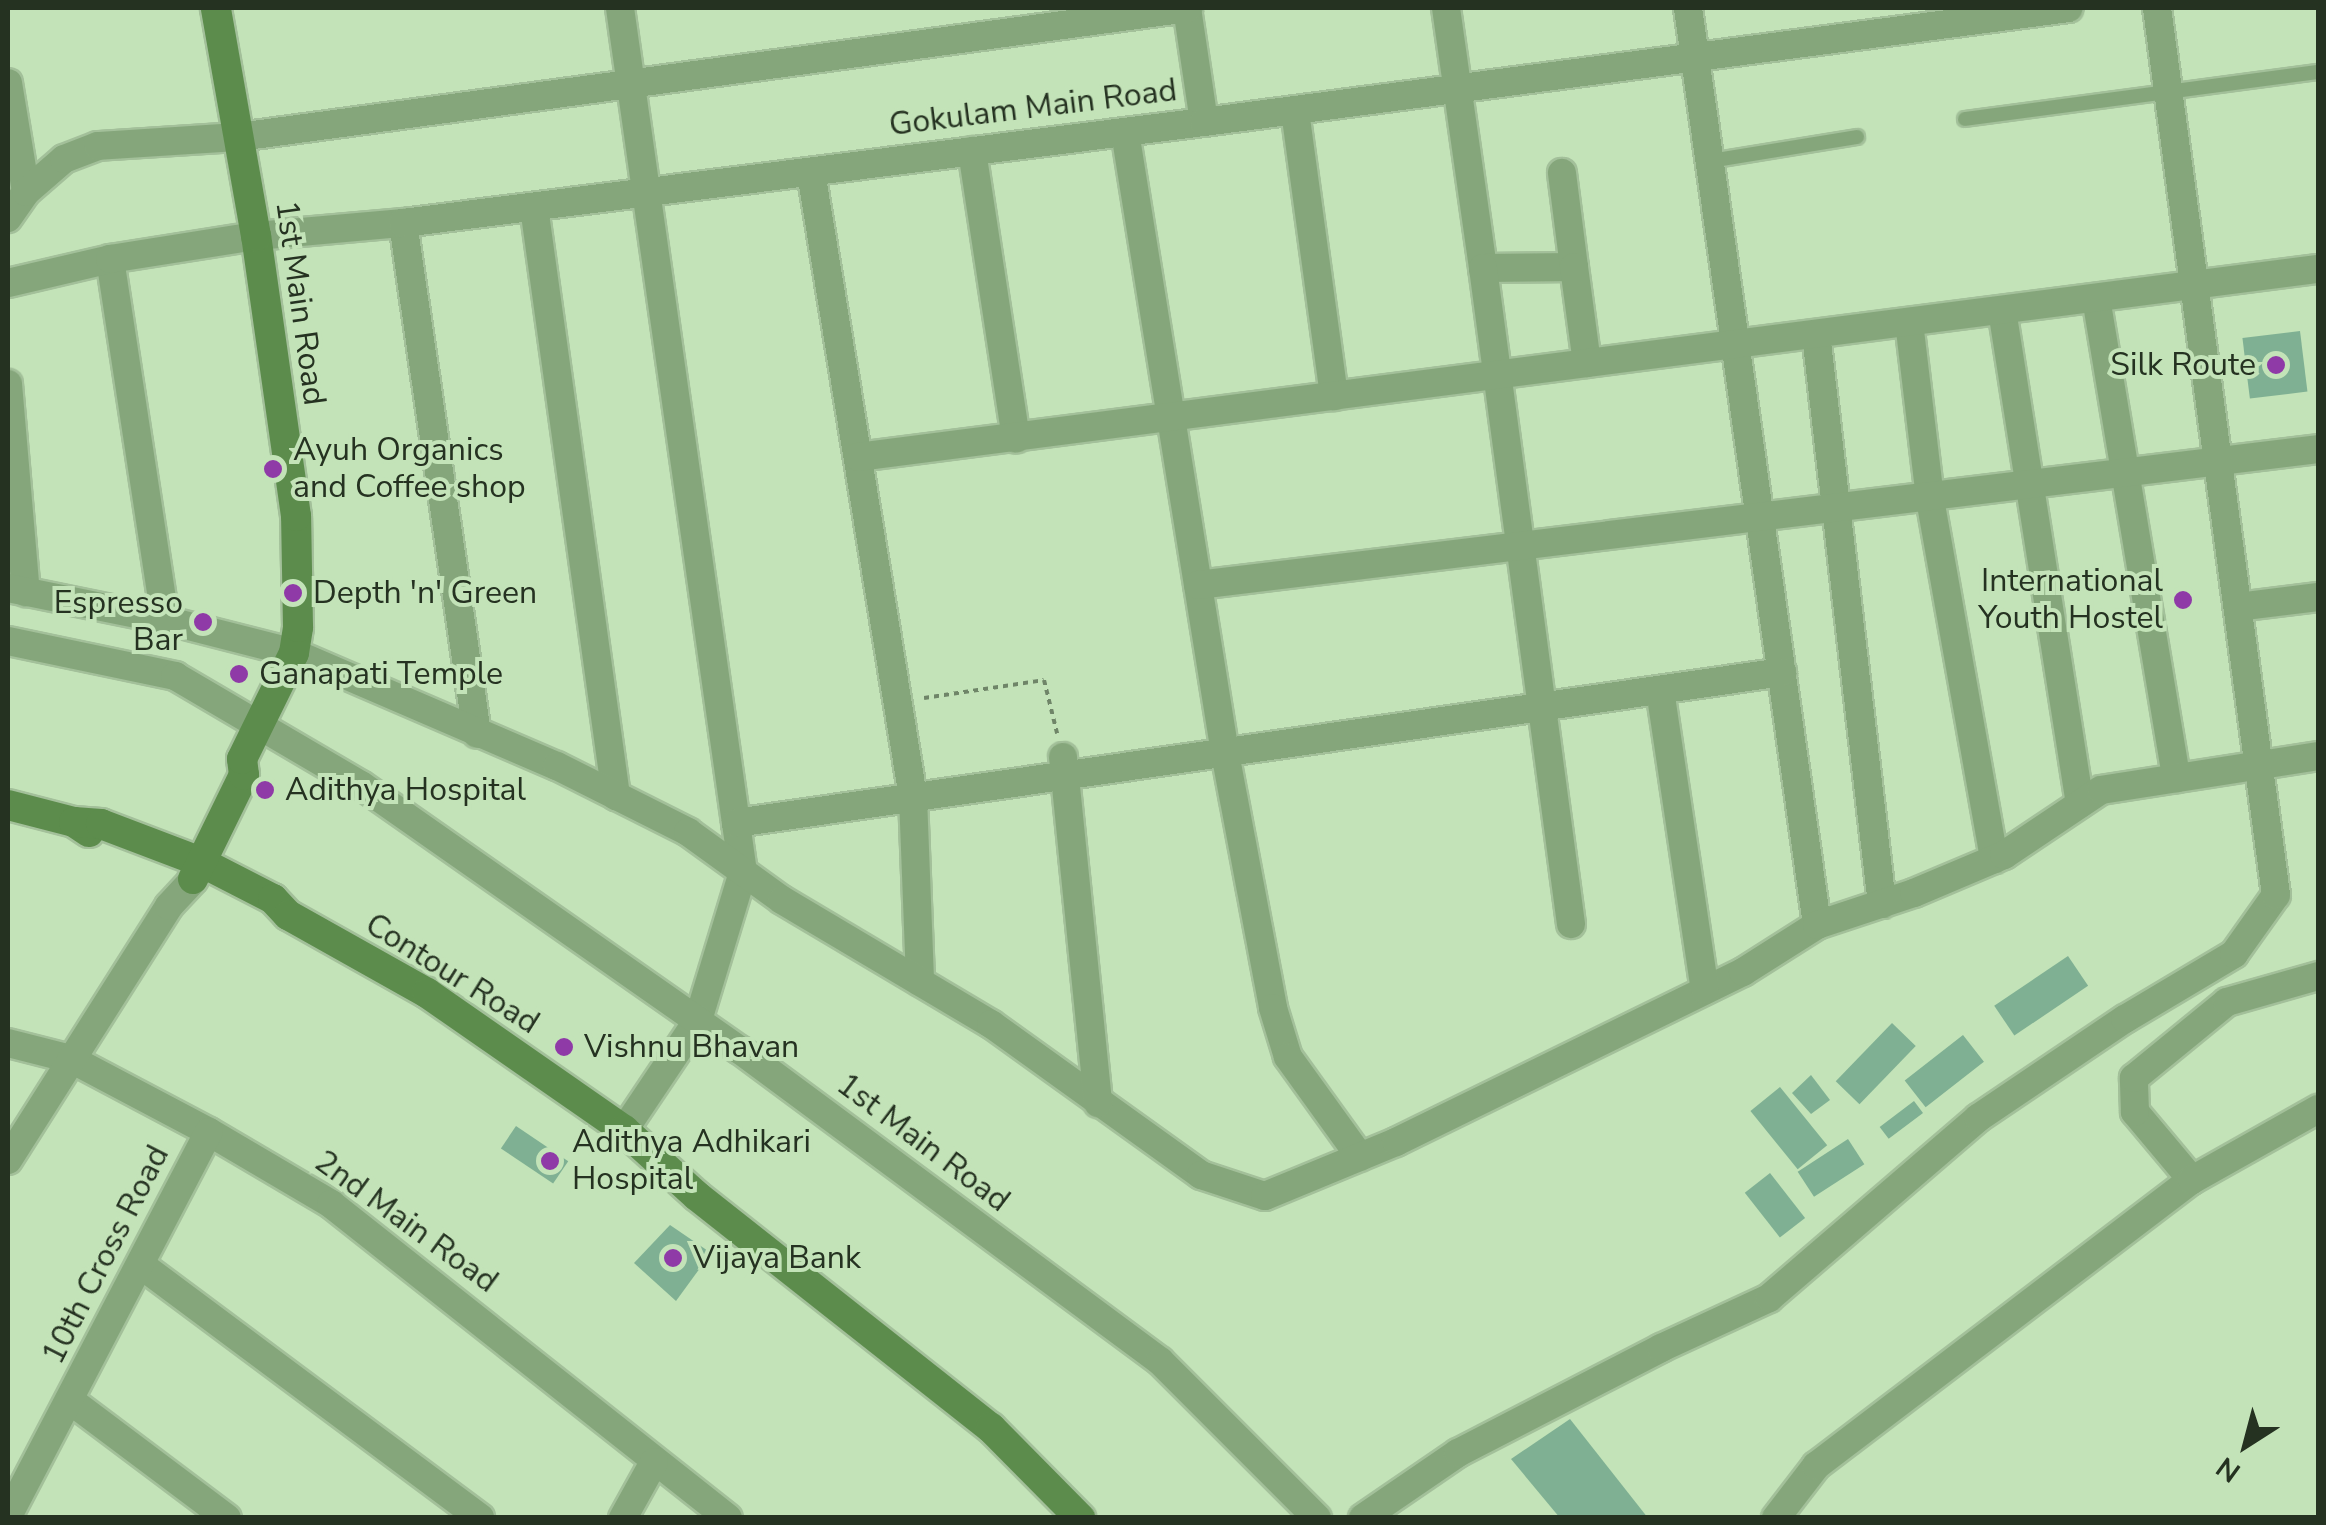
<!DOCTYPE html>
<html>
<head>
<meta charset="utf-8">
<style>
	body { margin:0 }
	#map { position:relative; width:2326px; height:1525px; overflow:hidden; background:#c3e3b8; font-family:"Nunito Sans",sans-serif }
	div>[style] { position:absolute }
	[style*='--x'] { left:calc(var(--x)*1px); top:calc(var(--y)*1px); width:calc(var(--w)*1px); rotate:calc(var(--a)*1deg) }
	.building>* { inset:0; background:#7fb093; transform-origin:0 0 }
	.path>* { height:4px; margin-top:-2px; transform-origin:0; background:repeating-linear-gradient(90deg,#6f8568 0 5px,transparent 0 10px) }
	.roads { filter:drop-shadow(2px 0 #a3c09a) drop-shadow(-2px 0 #a3c09a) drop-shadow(0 2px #a3c09a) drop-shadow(0 -2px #a3c09a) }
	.lane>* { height:14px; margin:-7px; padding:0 7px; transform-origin:7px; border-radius:7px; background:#85a67b }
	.street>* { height:28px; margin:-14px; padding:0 14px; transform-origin:14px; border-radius:14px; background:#85a67b }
	.secondary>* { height:30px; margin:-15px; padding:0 15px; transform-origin:15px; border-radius:15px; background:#5c8c4c }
	.dots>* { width:28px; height:28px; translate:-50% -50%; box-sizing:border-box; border:5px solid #c3e3b8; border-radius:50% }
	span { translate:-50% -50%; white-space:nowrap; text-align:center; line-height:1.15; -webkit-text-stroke:8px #c3e3b8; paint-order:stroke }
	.street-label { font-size:32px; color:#253221 }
	.poi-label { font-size:32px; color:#253221 }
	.right { translate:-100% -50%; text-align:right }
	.left { translate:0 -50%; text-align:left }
	.frame { position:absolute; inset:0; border:10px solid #253221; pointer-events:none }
	.north { position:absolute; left:2196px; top:1395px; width:100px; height:100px; -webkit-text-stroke:8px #c3e3b8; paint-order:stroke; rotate:216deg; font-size:28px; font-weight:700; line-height:40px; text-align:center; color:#253221 }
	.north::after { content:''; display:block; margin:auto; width:35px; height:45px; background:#253221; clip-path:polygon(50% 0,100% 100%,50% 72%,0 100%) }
</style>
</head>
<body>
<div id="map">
	<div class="building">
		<div style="left:2300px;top:331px;width:61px;height:58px;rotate:83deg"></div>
		<div style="left:2068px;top:956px;width:36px;height:89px;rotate:56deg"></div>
		<div style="left:1892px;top:1023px;width:33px;height:81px;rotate:44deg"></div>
		<div style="left:1963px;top:1035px;width:34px;height:74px;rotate:52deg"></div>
		<div style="clip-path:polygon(1811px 1075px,1830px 1100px,1811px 1114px,1792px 1093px)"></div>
		<div style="left:1780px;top:1087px;width:75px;height:38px;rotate:51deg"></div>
		<div style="left:1914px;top:1101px;width:15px;height:43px;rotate:53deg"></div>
		<div style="left:516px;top:1126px;width:63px;height:27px;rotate:34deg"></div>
		<div style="left:1848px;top:1139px;width:30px;height:60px;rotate:57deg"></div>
		<div style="left:1770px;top:1173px;width:57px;height:32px;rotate:52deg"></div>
		<div style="clip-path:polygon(670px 1225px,711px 1253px,676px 1301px,634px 1263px)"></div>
		<div style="clip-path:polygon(1570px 1419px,1648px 1518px,1560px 1518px,1511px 1459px)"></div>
	</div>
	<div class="path">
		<div style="--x:924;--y:698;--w:121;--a:-8.5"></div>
		<div style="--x:1044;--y:680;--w:55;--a:76.2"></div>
	</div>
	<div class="roads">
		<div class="lane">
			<div style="--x:1965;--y:119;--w:356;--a:-7.6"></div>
			<div style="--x:1710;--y:161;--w:149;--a:-9.3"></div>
		</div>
		<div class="street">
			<div style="--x:620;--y:8;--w:873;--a:81.9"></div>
			<div style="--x:743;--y:872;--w:155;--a:106.9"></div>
			<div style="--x:698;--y:1020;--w:133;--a:123.9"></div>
			<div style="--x:1187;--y:8;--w:115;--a:81.5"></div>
			<div style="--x:1446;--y:8;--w:263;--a:81.9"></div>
			<div style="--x:1483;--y:268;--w:91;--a:-0.6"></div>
			<div style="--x:1574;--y:267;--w:95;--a:-97.3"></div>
			<div style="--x:1688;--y:8;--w:926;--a:81.99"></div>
			<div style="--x:8;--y:83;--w:110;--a:80.6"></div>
			<div style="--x:26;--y:192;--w:32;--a:125"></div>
			<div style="--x:1295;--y:111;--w:288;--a:82.2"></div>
			<div style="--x:1125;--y:132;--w:629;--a:80.85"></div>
			<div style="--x:1225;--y:753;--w:259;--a:79.3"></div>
			<div style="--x:1273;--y:1008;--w:51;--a:73"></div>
			<div style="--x:1288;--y:1057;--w:123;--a:54.2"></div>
			<div style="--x:972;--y:151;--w:291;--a:81.3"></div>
			<div style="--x:811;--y:172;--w:633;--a:80.73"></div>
			<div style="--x:913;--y:797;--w:185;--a:87.8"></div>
			<div style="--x:26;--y:192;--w:50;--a:-41"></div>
			<div style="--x:64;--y:159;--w:36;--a:-21"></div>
			<div style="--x:98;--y:146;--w:141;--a:-3.7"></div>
			<div style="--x:239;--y:137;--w:958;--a:-7.74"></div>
			<div style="--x:534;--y:207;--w:595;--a:82.07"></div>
			<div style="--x:403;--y:223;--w:516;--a:81.76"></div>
			<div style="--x:110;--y:259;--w:365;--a:81.3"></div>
			<div style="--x:1574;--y:267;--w:97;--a:82.3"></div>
			<div style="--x:1483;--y:268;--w:662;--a:82.36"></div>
			<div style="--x:8;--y:283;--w:105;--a:-13.2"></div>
			<div style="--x:110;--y:259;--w:148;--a:-9"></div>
			<div style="--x:256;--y:236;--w:148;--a:-5.1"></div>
			<div style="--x:403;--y:223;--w:807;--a:-7.19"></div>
			<div style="--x:1204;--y:122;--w:872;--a:-7.51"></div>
			<div style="--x:2096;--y:298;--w:487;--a:80.5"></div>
			<div style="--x:2002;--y:310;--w:500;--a:81.03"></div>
			<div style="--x:1909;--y:322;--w:178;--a:83.2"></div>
			<div style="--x:1930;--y:499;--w:366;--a:79.9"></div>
			<div style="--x:1816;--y:334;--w:574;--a:83.4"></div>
			<div style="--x:8;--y:384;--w:209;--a:85.1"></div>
			<div style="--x:858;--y:457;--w:1472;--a:-7.34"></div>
			<div style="--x:1198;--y:585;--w:1128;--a:-6.92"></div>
			<div style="--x:8;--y:588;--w:160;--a:11.5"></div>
			<div style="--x:165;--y:620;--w:133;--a:14.3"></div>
			<div style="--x:294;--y:653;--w:286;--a:23.3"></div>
			<div style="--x:557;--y:766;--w:147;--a:26.7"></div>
			<div style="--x:688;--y:832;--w:116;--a:35.9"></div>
			<div style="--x:782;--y:900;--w:243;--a:30.7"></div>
			<div style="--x:991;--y:1024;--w:259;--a:35.7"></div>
			<div style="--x:1201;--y:1175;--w:67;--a:18.2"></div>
			<div style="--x:1265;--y:1196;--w:142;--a:-22.4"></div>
			<div style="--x:1396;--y:1142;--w:386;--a:-26.1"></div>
			<div style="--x:1743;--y:972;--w:88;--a:-32.4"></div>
			<div style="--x:1817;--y:925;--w:102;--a:-18.3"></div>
			<div style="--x:1914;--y:893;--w:98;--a:-22.9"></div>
			<div style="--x:2004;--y:855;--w:117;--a:-33.8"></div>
			<div style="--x:2101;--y:790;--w:220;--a:-8.9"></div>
			<div style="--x:2238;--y:607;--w:81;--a:-7.1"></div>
			<div style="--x:8;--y:641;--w:171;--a:11.8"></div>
			<div style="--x:175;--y:676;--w:216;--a:30.4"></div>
			<div style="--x:361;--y:785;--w:462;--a:35"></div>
			<div style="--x:740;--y:1050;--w:523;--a:36.52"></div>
			<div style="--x:1160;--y:1361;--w:222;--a:45"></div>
			<div style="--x:1660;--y:690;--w:303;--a:81.5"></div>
			<div style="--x:1063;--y:757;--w:348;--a:84.2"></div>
			<div style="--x:736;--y:823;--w:1057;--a:-8.21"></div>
			<div style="--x:8;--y:1043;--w:65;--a:14.3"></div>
			<div style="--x:71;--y:1059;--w:156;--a:27.9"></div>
			<div style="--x:209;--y:1132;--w:142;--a:30.5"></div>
			<div style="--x:331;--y:1204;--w:506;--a:38.34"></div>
			<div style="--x:8;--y:1160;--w:301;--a:-57.6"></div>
			<div style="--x:169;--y:906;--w:34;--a:-47"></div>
			<div style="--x:2192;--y:1180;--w:89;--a:-130"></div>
			<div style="--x:2135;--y:1112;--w:34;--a:-92"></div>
			<div style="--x:2134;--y:1078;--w:120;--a:-39.3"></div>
			<div style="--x:2227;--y:1002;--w:95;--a:-15.9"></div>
			<div style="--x:141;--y:1265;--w:423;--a:36.7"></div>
			<div style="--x:71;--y:1401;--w:195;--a:36.9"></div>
			<div style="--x:8;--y:1516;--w:433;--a:-62.4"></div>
			<div style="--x:623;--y:1518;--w:64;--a:-61"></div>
			<div style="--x:1363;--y:1518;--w:115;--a:-34.4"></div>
			<div style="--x:1458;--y:1453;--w:229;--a:-27.3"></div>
			<div style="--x:1661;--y:1348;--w:119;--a:-24.8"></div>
			<div style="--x:1769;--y:1298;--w:276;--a:-40.7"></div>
			<div style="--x:1978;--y:1118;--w:177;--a:-34"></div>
			<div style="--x:2125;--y:1019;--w:127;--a:-30.8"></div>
			<div style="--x:2234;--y:954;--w:72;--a:-54.6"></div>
			<div style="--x:2276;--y:895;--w:895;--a:-97.64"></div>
			<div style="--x:1776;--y:1518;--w:66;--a:-52.4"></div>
			<div style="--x:1816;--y:1466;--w:472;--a:-37.3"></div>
			<div style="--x:2192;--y:1180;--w:145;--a:-29.4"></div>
		</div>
		<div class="secondary">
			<div style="--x:8;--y:805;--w:68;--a:14.4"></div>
			<div style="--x:74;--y:822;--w:18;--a:34"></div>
			<div style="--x:74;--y:822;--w:27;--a:4"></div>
			<div style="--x:101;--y:824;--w:107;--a:20.8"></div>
			<div style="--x:201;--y:862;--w:81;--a:27.2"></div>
			<div style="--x:273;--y:899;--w:22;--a:47"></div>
			<div style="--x:288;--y:915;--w:159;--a:29.3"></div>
			<div style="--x:427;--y:993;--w:240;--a:34.8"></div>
			<div style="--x:624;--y:1130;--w:98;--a:42.1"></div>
			<div style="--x:697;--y:1196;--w:375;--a:38.3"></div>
			<div style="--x:991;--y:1428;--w:127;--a:45.3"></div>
			<div style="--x:193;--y:879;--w:116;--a:-63.9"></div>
			<div style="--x:244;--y:775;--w:16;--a:-97"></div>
			<div style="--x:242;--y:759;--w:118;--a:-63.9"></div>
			<div style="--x:294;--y:653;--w:26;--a:-81"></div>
			<div style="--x:298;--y:627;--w:111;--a:-91"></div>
			<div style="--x:296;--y:516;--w:283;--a:-98.1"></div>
			<div style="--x:256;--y:236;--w:231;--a:-100"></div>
		</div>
	</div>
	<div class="dots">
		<div style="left:2276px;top:365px;background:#8f3aa7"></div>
		<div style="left:273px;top:469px;background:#8f3aa7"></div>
		<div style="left:293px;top:593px;background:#8f3aa7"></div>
		<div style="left:2183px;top:600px;background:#8f3aa7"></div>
		<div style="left:203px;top:622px;background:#8f3aa7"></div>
		<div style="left:239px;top:674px;background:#8f3aa7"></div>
		<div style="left:265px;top:790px;background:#8f3aa7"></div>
		<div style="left:564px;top:1047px;background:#8f3aa7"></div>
		<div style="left:550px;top:1161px;background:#8f3aa7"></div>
		<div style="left:673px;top:1258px;background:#8f3aa7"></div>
	</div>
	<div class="street-label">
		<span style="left:1033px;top:108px;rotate:-7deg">Gokulam Main Road</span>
		<span style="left:300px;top:303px;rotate:82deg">1st Main Road</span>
		<span style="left:452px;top:974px;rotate:32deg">Contour Road</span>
		<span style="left:923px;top:1143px;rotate:37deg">1st Main Road</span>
		<span style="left:406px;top:1222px;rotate:36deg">2nd Main Road</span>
		<span style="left:106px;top:1255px;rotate:-63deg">10th Cross Road</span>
	</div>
	<div class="poi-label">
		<span class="right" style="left:2256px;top:365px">Silk Route</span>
		<span class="left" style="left:293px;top:469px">Ayuh Organics<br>and Coffee shop</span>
		<span class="right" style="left:2163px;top:600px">International<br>Youth Hostel</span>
		<span class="left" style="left:313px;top:593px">Depth 'n' Green</span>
		<span class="right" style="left:183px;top:622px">Espresso<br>Bar</span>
		<span class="left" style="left:259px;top:674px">Ganapati Temple</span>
		<span class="left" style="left:285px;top:790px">Adithya Hospital</span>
		<span class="left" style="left:584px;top:1047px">Vishnu Bhavan</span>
		<span class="left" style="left:572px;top:1161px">Adithya Adhikari<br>Hospital</span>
		<span class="left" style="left:693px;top:1258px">Vijaya Bank</span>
	</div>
	<div class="frame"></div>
	<div class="north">N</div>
</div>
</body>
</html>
